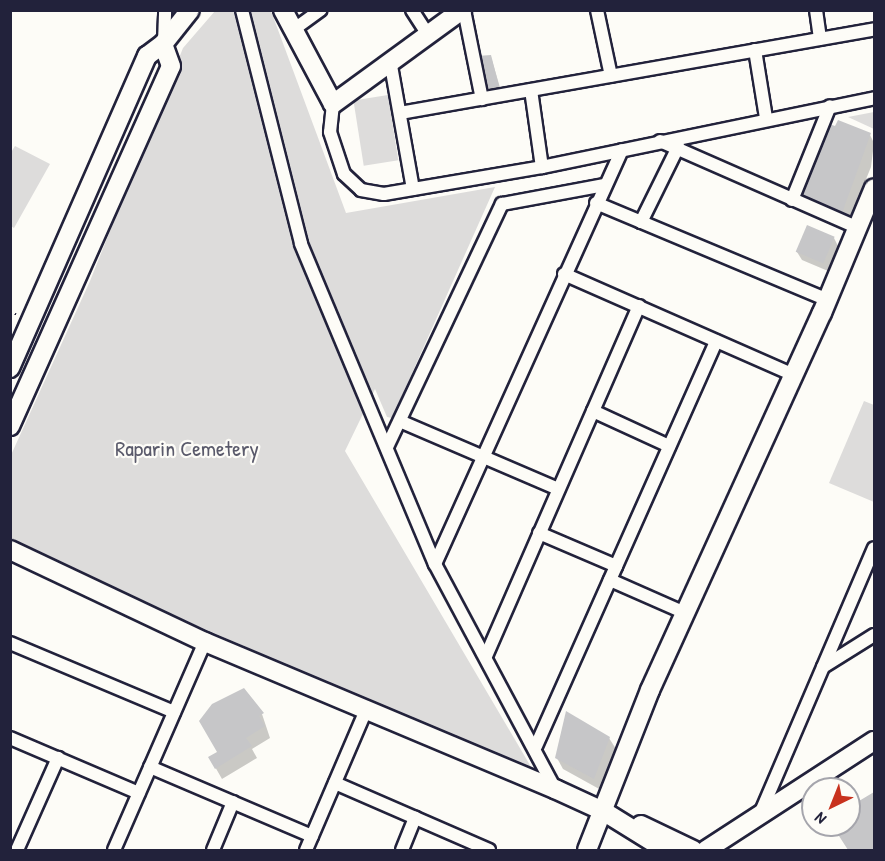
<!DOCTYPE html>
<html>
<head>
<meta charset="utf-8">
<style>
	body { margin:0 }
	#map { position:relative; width:885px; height:861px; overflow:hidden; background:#fdfcf7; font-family:"Patrick Hand",sans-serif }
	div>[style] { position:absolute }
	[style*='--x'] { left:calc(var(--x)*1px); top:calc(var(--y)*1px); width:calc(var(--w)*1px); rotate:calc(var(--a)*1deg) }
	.green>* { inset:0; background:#dddcdb; transform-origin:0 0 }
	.shadow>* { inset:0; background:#0003 }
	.building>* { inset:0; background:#c6c6c8; transform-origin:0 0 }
	.path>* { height:2px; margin-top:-1px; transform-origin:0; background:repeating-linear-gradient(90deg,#22223b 0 1.5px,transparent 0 6px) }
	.roads { filter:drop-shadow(2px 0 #22223b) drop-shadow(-2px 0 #22223b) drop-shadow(0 2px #22223b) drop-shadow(0 -2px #22223b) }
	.street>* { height:12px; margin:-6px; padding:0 6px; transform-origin:6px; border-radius:6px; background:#fdfcf7 }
	.secondary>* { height:18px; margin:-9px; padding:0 9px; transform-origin:9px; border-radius:9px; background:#fdfcf7 }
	span { translate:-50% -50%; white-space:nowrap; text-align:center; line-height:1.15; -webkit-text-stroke:4.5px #fdfcf7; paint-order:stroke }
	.park-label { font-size:22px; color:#5a5a6b }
	.frame { position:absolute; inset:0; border:12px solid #22223b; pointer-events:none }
	.north { position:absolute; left:801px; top:777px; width:60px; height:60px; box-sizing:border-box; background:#fdfcf7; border:2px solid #a5a5ac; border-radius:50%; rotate:223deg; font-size:16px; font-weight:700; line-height:24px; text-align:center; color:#22223b }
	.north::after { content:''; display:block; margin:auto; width:21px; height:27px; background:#c8321e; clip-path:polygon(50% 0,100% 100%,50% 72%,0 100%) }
</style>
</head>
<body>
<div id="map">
	<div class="green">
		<div style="clip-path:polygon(215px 11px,271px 11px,346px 213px,495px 187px,392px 418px,387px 417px,375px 389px,345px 451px,534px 772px,11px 545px,11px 455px,90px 281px,183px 48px)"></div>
		<div style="left:388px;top:95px;width:66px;height:35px;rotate:81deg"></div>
		<div style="clip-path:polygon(874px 112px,874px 129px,848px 117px)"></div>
		<div style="clip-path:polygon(15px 146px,50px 164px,14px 228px,11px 226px,10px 154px)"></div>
		<div style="clip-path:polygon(864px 401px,874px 405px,874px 502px,829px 483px)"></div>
	</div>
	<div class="shadow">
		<div style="clip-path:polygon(491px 57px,501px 91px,488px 93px,485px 88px)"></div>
		<div style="clip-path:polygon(836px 128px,870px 135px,874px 143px,871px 167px,847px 226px,806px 210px)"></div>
		<div style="clip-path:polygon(834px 238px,838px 246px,828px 271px,802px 260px,797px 252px)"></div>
		<div style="clip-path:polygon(262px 714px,270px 738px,252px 749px,257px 758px,222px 779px,210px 758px,219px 752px,201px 721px)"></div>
		<div style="clip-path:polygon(609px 738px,616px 749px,601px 790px,563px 769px,557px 758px)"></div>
		<div style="clip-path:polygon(874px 793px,874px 850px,849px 850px,833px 825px,849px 825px,849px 809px)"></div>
	</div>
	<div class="building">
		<div style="clip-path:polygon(491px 55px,499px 86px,484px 89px,477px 56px)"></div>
		<div style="clip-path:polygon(838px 120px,871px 133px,841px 216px,798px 199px,829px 124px,835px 126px)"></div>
		<div style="left:807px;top:225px;width:30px;height:29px;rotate:23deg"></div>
		<div style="clip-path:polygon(244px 688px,264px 713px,259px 716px,265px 726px,246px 738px,252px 746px,215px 769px,208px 757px,217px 752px,199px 721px,212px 704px)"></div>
		<div style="clip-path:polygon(566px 711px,610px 737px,594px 779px,555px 758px)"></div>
		<div style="clip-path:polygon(874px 792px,874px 850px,848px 850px,832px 825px,849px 825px,849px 807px)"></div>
	</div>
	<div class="path">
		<div style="--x:10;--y:310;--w:10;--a:37"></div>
	</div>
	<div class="roads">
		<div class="street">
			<div style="--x:242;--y:10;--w:241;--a:75.8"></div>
			<div style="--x:301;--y:244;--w:347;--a:67.3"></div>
			<div style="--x:435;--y:564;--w:255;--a:61.9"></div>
			<div style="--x:412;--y:10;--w:27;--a:57"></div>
			<div style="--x:464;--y:10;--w:91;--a:78.6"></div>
			<div style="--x:597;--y:10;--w:67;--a:78"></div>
			<div style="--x:816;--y:10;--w:29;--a:82"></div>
			<div style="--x:293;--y:30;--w:34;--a:-36"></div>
			<div style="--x:164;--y:43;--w:33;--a:-88"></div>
			<div style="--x:755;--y:50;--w:69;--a:80.8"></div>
			<div style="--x:390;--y:60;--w:131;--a:79.9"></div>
			<div style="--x:531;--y:90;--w:78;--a:81.9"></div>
			<div style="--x:333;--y:104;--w:28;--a:96"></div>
			<div style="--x:330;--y:132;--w:44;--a:71.6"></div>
			<div style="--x:344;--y:174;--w:23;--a:43"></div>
			<div style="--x:361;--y:190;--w:23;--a:10"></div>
			<div style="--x:384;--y:194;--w:160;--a:-9.7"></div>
			<div style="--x:542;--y:167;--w:339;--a:-11.7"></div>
			<div style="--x:400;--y:113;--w:481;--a:-10"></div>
			<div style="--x:660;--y:141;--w:216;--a:23.7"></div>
			<div style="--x:792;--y:200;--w:101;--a:-68"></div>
			<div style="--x:596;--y:203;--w:251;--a:22.7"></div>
			<div style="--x:641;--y:222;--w:84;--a:-63.7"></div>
			<div style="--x:564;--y:274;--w:251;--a:23.7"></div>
			<div style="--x:593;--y:411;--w:84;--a:24.7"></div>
			<div style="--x:402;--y:422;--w:170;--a:23.2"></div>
			<div style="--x:387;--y:447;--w:269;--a:-64.7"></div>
			<div style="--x:502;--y:204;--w:105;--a:-10.5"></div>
			<div style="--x:539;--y:533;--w:84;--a:23.2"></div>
			<div style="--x:435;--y:564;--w:454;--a:-65.7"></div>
			<div style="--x:610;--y:580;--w:82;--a:23.7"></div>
			<div style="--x:10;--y:643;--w:178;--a:22.8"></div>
			<div style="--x:486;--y:656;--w:382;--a:-66.4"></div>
			<div style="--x:823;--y:667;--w:60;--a:-32.1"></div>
			<div style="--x:10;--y:738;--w:140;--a:23.1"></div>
			<div style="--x:536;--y:746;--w:443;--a:-66"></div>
			<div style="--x:150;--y:767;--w:176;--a:23.1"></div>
			<div style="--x:335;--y:783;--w:168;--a:23.5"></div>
			<div style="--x:760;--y:814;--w:289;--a:-66.8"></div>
			<div style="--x:17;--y:850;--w:101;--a:-66"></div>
			<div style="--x:114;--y:850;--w:227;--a:-66.4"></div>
			<div style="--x:213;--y:850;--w:52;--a:-67.4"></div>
			<div style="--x:306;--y:850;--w:155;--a:-66.8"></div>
			<div style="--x:402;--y:850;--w:35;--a:-68"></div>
		</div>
		<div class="secondary">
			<div style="--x:283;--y:10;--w:106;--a:62"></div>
			<div style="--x:333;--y:104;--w:160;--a:-36.1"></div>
			<div style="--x:10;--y:368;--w:341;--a:-66.3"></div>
			<div style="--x:147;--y:56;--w:20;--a:-37"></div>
			<div style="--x:163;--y:44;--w:43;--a:-51.5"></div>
			<div style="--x:10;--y:426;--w:394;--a:-65.9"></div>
			<div style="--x:171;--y:66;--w:23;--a:-110"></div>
			<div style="--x:10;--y:550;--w:216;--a:25.3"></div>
			<div style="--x:205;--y:642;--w:380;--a:22.8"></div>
			<div style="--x:555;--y:789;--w:53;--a:24.6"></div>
			<div style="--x:603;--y:811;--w:74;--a:31.8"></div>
			<div style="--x:641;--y:825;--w:58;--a:25.7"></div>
			<div style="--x:587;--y:850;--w:172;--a:-68.5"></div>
			<div style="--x:650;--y:690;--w:414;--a:-65.5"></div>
			<div style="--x:822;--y:313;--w:135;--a:-67.4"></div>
			<div style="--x:706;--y:850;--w:200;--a:-33"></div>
		</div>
	</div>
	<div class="park-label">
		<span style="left:187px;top:449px">Raparin Cemetery</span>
	</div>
	<div class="frame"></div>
	<div class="north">N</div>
</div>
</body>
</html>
